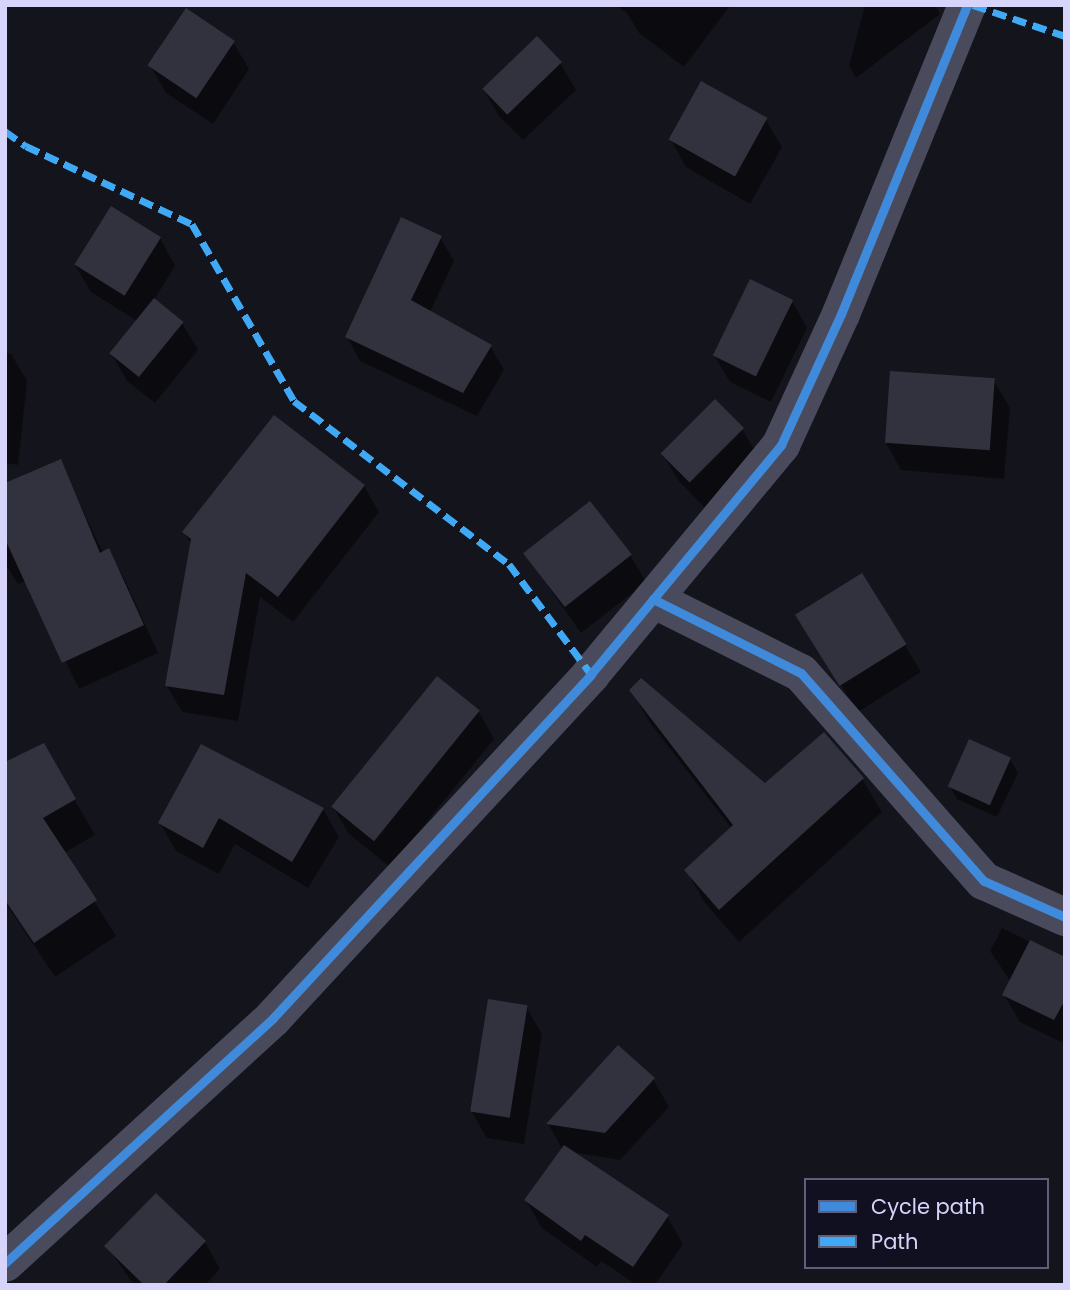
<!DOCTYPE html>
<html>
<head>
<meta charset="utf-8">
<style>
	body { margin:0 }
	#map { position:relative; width:1070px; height:1290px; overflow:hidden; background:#14141d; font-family:Poppins,sans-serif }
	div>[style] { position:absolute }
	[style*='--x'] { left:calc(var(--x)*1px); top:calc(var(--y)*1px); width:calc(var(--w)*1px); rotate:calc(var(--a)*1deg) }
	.shadow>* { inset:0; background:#0007 }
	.building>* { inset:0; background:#32323f; transform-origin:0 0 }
	.minor>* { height:38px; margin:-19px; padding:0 19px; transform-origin:19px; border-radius:19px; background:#4a4a5d }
	.quiet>* { height:7px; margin-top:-3.5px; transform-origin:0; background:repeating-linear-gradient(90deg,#3fa9f5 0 14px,transparent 0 21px) }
	.cycleway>* { height:9px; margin:-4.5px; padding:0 4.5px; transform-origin:4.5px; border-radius:4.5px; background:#408adc }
	span { translate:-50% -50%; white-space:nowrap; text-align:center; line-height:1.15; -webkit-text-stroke:7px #111021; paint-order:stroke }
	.frame { position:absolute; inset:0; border:7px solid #d6d4fb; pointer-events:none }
	.legend { position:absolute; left:804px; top:1178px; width:245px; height:91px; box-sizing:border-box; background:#111021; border:2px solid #605e78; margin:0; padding:9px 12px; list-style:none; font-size:21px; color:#d6d4fb }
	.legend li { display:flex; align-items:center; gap:14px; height:35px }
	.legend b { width:35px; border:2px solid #605e78 }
</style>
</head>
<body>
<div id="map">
	<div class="shadow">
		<div style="clip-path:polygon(615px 5px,728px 5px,729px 7px,684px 67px,639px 33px,627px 13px)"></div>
		<div style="clip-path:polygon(865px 5px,935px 5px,940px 14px,856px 78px,849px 66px)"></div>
		<div style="clip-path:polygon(233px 42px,249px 69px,213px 124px,166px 93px,150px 65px)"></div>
		<div style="clip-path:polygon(560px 63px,576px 90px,523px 140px,499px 116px,483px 88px)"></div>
		<div style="clip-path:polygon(702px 84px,766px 120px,782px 147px,750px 204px,686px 167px,671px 140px)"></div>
		<div style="clip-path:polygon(440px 237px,454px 261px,430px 312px,490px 346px,504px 370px,477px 416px,360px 361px,347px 337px)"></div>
		<div style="clip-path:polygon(160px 238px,175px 266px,154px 300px,182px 323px,198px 350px,155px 403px,127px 381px,111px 353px,137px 321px,91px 292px,75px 265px)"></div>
		<div style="clip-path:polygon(792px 301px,807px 328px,771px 402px,730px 382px,714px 355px)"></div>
		<div style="clip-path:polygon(5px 353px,11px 354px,27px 381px,18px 465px,5px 463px)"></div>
		<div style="clip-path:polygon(994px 381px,1010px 408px,1004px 479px,901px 470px,886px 443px)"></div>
		<div style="clip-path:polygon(742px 429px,758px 456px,705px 508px,678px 480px,662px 453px)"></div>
		<div style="clip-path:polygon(60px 462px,103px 553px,108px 551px,124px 578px,158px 653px,79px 689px,26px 581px,18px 584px,5px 563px,5px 485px)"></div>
		<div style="clip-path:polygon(364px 486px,379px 512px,293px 622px,260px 597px,238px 721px,182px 712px,167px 686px,192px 546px,184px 532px)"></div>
		<div style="clip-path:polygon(525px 553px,630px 555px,646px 582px,581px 633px)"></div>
		<div style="clip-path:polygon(797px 616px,905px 645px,921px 672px,858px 712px)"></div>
		<div style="clip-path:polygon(631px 690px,765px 785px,862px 779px,882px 812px,739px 942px,705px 903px,686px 870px,732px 829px,650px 723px)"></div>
		<div style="clip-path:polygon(479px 712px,494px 739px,390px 867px,348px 833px,332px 805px)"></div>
		<div style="clip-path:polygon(43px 746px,95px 835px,64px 853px,116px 936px,55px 977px,5px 902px,5px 768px)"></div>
		<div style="clip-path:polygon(1010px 759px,1018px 773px,997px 817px,957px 799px,949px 785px)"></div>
		<div style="clip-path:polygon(282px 786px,323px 809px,339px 837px,308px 888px,235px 844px,219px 874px,176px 851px,160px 823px)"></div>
		<div style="clip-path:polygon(1002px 928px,1065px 959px,1065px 1044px,1020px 1022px,1004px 995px,1011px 982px,990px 951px)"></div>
		<div style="clip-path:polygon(526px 1007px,542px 1034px,524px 1144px,487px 1138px,471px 1111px)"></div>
		<div style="clip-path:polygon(653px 1079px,669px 1107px,620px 1160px,570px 1152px,667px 1216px,683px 1244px,655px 1285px,637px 1285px,601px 1261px,597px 1267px,542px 1228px,526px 1201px,563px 1150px,548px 1124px)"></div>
		<div style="clip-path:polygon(205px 1242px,220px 1269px,205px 1285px,134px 1285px,107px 1246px)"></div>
	</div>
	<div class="building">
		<div style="left:186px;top:8px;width:59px;height:69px;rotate:34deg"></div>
		<div style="left:537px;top:36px;width:36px;height:76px;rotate:46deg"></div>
		<div style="left:701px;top:81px;width:76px;height:67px;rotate:29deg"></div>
		<div style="left:111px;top:206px;width:59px;height:69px;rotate:32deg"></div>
		<div style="clip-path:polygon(401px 217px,442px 236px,411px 300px,492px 345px,463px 393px,345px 337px)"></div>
		<div style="left:750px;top:279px;width:48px;height:85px;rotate:26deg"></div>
		<div style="left:154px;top:298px;width:38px;height:71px;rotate:39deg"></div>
		<div style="left:890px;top:371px;width:105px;height:72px;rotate:4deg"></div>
		<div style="left:715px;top:399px;width:41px;height:77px;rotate:45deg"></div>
		<div style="clip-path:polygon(274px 415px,365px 485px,278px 597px,246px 573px,224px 695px,165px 686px,191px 539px,182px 532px)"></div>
		<div style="clip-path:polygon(61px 459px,100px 553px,109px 548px,144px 625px,62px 663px,5px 539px,5px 483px)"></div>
		<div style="left:590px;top:501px;width:68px;height:85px;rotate:52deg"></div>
		<div style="left:862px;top:573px;width:84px;height:79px;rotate:58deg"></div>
		<div style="left:437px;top:676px;width:55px;height:168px;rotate:39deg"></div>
		<div style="clip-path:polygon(641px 678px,765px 783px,824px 732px,864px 778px,719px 910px,684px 870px,733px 825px,629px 690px)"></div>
		<div style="left:969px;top:739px;width:46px;height:52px;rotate:24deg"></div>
		<div style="clip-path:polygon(44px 743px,76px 799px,43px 818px,97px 900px,34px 943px,5px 900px,5px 762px)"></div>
		<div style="clip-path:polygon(201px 744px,324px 808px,292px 862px,219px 818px,203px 848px,158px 823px)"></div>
		<div style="clip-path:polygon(1030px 940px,1065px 957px,1065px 1000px,1054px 1020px,1002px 995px)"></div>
		<div style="left:488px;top:999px;width:40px;height:114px;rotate:9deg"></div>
		<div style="clip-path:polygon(618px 1045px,655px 1078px,605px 1133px,546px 1124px)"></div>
		<div style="clip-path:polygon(564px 1145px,669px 1215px,633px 1267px,585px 1235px,581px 1241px,524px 1200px)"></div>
		<div style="clip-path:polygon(156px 1193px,206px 1241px,164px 1285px,144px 1285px,104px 1246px)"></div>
	</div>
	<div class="minor">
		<div style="--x:653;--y:599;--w:165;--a:26.6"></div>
		<div style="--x:801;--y:673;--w:277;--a:48.7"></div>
		<div style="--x:984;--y:881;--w:89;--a:24"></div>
		<div style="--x:5;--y:1263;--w:363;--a:-42.4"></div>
		<div style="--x:273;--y:1018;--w:468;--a:-47.2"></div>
		<div style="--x:591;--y:674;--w:298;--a:-50.3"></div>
		<div style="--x:781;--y:445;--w:144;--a:-65.4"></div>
		<div style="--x:841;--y:314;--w:334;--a:-67.8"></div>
	</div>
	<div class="quiet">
		<div style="--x:973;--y:5;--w:97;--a:18.6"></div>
		<div style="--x:5;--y:131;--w:26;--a:36"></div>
		<div style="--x:26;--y:146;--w:183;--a:25.2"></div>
		<div style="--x:192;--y:224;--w:204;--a:60"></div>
		<div style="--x:294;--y:401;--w:270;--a:37.2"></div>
		<div style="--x:509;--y:564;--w:137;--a:53.3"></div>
	</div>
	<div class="cycleway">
		<div style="--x:653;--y:599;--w:165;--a:26.6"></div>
		<div style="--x:801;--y:673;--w:277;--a:48.7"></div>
		<div style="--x:984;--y:881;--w:89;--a:24"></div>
		<div style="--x:5;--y:1263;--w:363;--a:-42.4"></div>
		<div style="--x:273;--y:1018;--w:468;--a:-47.2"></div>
		<div style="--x:591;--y:674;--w:298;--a:-50.3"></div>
		<div style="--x:781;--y:445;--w:144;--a:-65.4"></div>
		<div style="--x:841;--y:314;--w:334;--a:-67.8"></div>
	</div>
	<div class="frame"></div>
	<ul class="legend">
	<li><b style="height:9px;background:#408adc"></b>Cycle path</li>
	<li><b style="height:9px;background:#3fa9f5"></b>Path</li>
	</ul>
</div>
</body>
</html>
